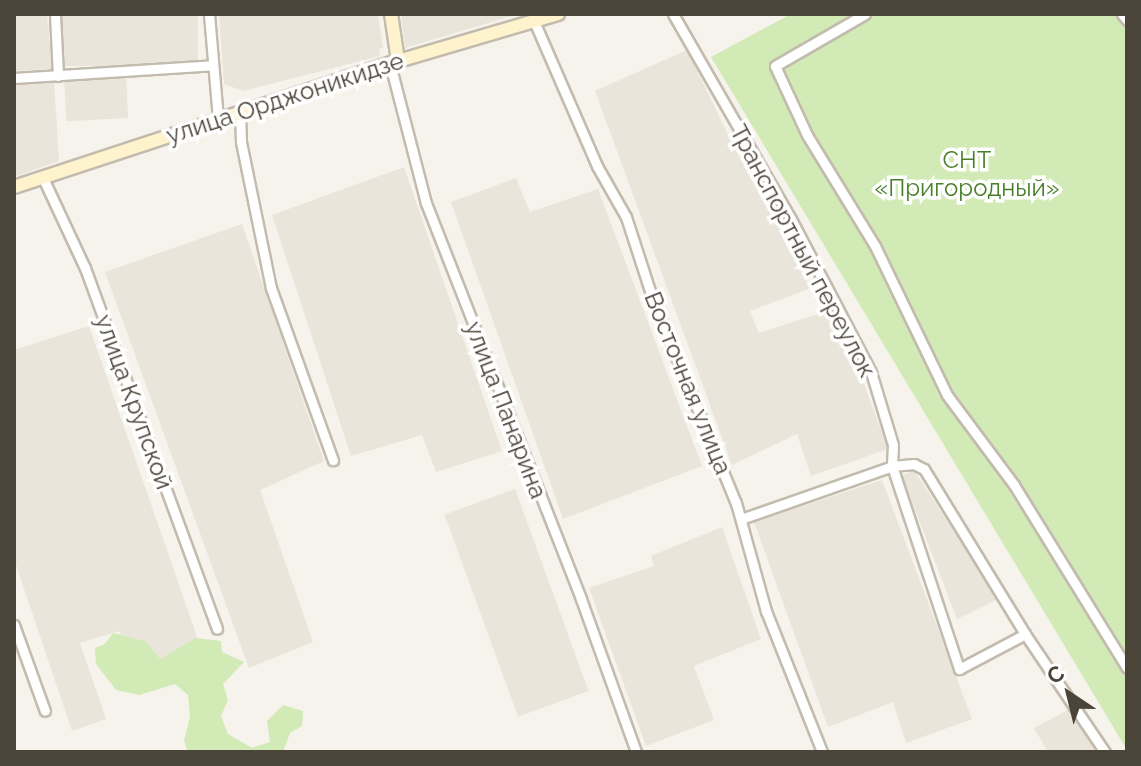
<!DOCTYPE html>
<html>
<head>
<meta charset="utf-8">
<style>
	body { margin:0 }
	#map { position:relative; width:1141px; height:766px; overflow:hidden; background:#f6f3ec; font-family:Raleway,sans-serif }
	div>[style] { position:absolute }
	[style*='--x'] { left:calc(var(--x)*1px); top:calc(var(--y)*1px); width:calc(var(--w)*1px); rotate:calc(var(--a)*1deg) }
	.residential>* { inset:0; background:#eae5da; transform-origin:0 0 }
	.green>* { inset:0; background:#d2eab5 }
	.roads { filter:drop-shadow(2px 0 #c2bbae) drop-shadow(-2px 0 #c2bbae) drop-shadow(0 2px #c2bbae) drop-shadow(0 -2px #c2bbae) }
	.street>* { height:9px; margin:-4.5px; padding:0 4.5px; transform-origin:4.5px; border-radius:4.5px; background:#fff }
	.secondary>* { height:12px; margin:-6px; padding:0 6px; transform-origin:6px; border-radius:6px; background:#fff3cd }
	span { translate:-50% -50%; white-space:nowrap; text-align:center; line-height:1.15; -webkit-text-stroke:7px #fff; paint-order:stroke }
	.street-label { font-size:24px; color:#4b4439 }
	.park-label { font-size:24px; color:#4a7f2a }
	.frame { position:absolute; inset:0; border:16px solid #4b4439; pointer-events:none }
	.north { position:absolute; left:1029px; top:654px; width:80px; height:80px; -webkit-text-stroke:6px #fff; paint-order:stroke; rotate:325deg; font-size:22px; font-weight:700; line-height:32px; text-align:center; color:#4b4439 }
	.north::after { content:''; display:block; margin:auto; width:28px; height:36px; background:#4b4439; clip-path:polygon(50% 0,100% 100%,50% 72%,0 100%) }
</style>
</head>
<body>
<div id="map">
	<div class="residential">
		<div style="clip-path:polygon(14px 14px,47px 14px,52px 69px,14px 71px)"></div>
		<div style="left:60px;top:14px;width:138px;height:52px"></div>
		<div style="clip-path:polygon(219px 14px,378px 14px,383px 48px,379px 49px,380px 56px,243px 91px,224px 84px)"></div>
		<div style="clip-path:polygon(401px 14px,515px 14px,515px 15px,405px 48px)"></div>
		<div style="clip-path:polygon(687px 50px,736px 151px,811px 288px,750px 311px,759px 333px,827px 311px,861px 376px,888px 449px,811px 476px,797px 434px,732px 465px,595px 91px)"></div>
		<div style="left:126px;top:75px;width:43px;height:62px;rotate:87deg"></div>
		<div style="clip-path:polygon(54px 80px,59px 161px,14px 177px,14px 82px)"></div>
		<div style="clip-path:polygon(404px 167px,502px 451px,436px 472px,422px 435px,351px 456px,272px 215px)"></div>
		<div style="clip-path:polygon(516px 178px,530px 212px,598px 189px,702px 466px,563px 519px,451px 202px)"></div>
		<div style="clip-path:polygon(242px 224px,324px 461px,260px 490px,313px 642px,249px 668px,105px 272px)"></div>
		<div style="clip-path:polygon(89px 326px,200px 645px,157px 660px,125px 644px,119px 631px,80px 643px,106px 719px,72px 731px,14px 559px,14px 350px)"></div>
		<div style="clip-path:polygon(914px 470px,998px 599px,957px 619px,902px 476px)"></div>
		<div style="clip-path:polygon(882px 480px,972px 719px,906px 743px,893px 702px,828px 727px,754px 522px)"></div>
		<div style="left:515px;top:489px;width:215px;height:75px;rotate:70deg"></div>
		<div style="clip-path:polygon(722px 527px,761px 639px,694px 666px,714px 720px,646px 746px,589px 588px,654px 566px,651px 556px)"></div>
		<div style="clip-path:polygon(1070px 709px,1100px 752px,1048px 752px,1034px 728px)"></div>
	</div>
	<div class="green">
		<div style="clip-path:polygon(791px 14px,1127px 14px,1127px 750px,711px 57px)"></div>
		<div style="clip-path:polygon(113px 633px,145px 641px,160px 659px,196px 638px,221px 641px,222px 652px,244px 662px,223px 684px,228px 700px,221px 716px,228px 734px,252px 748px,270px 742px,267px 721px,283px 705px,303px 711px,302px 726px,290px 733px,283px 752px,188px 752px,184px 741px,190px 717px,188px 695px,175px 684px,139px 695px,116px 690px,96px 664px,95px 648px,105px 644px)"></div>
	</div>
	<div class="roads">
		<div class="street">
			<div style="--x:55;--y:14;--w:62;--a:87.2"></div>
			<div style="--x:209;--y:14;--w:105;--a:85.1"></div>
			<div style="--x:673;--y:14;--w:237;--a:60.1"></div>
			<div style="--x:791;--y:219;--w:173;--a:62.4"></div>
			<div style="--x:871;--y:372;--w:76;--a:73.2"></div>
			<div style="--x:893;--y:445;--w:21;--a:93"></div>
			<div style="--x:892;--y:466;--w:22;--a:-5"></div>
			<div style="--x:914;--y:464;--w:11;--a:27"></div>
			<div style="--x:924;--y:469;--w:193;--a:58.5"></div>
			<div style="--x:865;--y:14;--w:104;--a:150"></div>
			<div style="--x:775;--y:66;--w:76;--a:65.1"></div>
			<div style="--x:807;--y:135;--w:130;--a:58.5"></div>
			<div style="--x:875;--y:246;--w:165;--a:64.2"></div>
			<div style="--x:947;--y:395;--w:112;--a:53.3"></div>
			<div style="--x:1014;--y:485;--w:215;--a:58.3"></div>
			<div style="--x:1122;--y:14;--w:8;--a:50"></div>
			<div style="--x:534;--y:21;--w:158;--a:66.5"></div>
			<div style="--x:597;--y:166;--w:59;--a:60.4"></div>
			<div style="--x:626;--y:217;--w:87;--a:72"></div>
			<div style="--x:653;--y:300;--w:219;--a:67.8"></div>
			<div style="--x:736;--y:503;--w:112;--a:74.5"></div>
			<div style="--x:766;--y:611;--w:152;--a:68.3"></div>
			<div style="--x:390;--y:64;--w:144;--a:75.5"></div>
			<div style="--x:426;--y:203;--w:425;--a:68.6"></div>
			<div style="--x:581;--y:599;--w:163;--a:70.2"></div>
			<div style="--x:14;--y:78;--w:199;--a:-3.7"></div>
			<div style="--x:240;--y:113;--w:29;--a:88"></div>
			<div style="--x:241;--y:142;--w:149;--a:78.4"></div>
			<div style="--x:271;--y:288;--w:183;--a:70.2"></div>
			<div style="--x:43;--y:178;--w:99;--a:65"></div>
			<div style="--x:85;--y:268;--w:384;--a:69.9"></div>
			<div style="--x:741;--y:519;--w:160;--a:-19.3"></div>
			<div style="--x:892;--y:466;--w:214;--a:71.7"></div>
			<div style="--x:959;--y:669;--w:75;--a:-27.9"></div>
			<div style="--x:1025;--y:634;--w:143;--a:55.9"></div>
			<div style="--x:14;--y:625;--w:91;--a:70.2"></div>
		</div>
		<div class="secondary">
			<div style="--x:391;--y:14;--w:48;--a:81.5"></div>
			<div style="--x:14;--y:187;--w:404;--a:-18.2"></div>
			<div style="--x:398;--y:61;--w:167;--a:-16.4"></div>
		</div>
	</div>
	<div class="street-label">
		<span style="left:285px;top:98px;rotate:-18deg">улица Орджоникидзе</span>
		<span style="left:803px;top:251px;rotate:62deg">Транспортный переулок</span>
		<span style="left:688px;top:383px;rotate:68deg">Восточная улица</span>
		<span style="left:134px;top:402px;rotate:70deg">улица Крупской</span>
		<span style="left:506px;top:410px;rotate:69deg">улица Панарина</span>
	</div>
	<div class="park-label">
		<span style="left:967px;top:174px">СНТ<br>«Пригородный»</span>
	</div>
	<div class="frame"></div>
	<div class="north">С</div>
</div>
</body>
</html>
